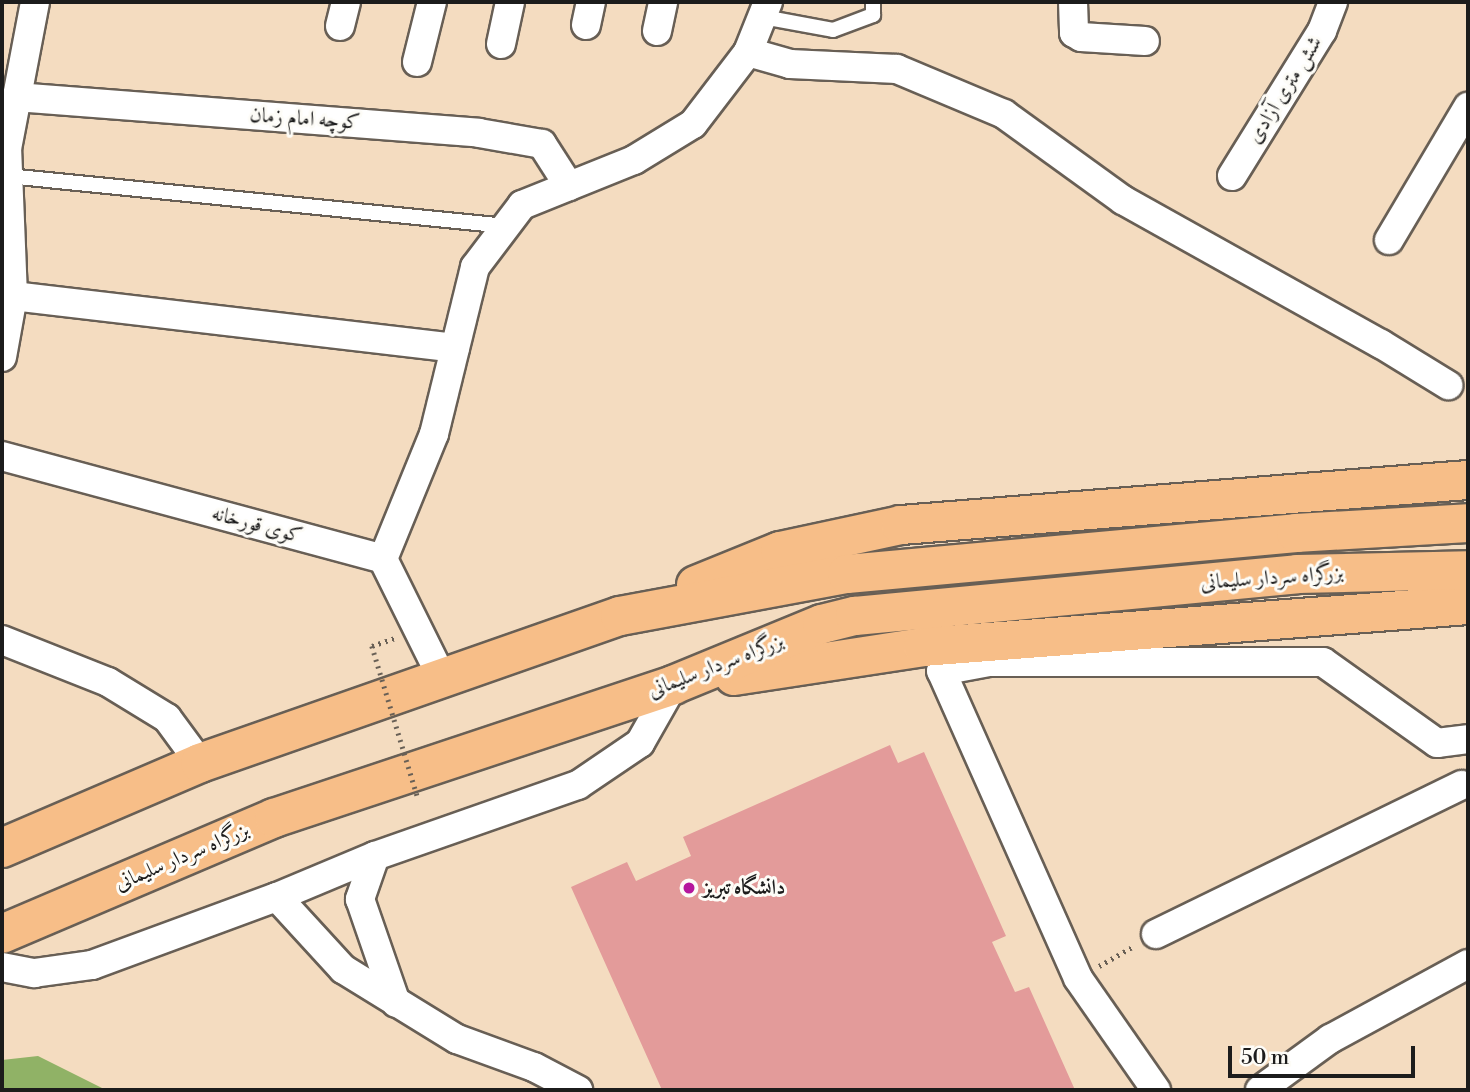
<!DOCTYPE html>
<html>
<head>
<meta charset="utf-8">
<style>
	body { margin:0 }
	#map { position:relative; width:1470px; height:1092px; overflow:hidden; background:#f4dcc0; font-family:"Libre Bodoni",Amiri,serif }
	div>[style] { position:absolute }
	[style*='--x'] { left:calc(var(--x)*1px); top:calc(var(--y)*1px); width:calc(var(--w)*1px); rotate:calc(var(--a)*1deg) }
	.forest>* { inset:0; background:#90b266 }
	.building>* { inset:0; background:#e39b9a }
	.path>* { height:4.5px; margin-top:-2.25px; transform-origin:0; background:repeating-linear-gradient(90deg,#685f55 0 2px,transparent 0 7px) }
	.roads { filter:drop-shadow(2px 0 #685f55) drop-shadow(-2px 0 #685f55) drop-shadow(0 2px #685f55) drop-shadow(0 -2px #685f55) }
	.lane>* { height:14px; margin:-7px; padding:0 7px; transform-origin:7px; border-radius:7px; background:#fff }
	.street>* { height:28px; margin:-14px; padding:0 14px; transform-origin:14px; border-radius:14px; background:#fff }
	.highway>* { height:38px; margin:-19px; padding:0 19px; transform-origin:19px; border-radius:19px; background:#f7be88 }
	.path-bridge>* { height:4.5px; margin-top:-2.25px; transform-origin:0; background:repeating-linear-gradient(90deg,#685f55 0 2px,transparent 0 7px) }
	.dots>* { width:19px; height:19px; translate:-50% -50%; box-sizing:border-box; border:4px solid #fdfcf7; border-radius:50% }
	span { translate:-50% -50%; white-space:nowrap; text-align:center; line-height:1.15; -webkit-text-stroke:6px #fdfcf7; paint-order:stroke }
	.street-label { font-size:21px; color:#1c1c1c }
	.poi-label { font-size:21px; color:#1c1c1c; font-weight:700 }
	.left { translate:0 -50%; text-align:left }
	.frame { position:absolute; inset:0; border:4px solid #1c1c1c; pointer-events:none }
	.scale { position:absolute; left:1228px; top:1046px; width:187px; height:32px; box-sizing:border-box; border:4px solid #1c1c1c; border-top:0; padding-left:9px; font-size:21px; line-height:24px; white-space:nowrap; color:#1c1c1c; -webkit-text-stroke:5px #fdfcf7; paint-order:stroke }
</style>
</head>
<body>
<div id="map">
	<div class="forest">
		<div style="clip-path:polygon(38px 1056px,106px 1090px,2px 1090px,2px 1060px)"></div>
	</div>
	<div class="building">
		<div style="clip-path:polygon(890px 745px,898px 763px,924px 752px,1006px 936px,992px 942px,1015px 992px,1029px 987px,1075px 1090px,662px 1090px,571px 887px,627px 862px,636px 881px,691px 856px,683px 837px)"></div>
	</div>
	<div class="path">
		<div style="--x:372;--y:646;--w:24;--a:-19"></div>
		<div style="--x:1099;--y:966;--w:40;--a:-29.7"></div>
	</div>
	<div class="roads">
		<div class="lane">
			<div style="--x:763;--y:17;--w:71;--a:10.5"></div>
			<div style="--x:833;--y:30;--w:43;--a:-20.6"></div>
			<div style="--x:873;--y:15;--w:13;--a:-90"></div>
			<div style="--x:8;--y:176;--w:501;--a:5.73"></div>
		</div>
		<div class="street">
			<div style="--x:1073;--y:2;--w:31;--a:88"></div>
			<div style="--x:1074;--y:33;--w:8;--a:30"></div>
			<div style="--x:1081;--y:37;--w:64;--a:3.6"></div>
			<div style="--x:586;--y:25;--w:24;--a:-78"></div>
			<div style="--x:340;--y:26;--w:25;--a:-76"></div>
			<div style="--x:657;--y:31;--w:30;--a:-78"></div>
			<div style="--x:501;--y:44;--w:43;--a:-77.9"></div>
			<div style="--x:748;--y:52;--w:44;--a:15.9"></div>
			<div style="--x:790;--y:64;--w:107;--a:2.7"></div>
			<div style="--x:897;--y:69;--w:116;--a:22.8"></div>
			<div style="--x:1004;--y:114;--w:147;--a:35.9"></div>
			<div style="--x:1123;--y:200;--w:295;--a:29.2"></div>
			<div style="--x:1381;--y:344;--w:79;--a:31.5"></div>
			<div style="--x:417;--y:62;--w:62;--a:-76"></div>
			<div style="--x:16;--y:97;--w:464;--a:4.4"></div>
			<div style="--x:479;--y:133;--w:64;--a:9.9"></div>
			<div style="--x:542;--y:144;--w:50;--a:57.3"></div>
			<div style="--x:1232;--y:176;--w:171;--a:-58.2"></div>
			<div style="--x:1322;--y:31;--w:31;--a:-69"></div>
			<div style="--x:1389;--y:240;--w:155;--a:-59.3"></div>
			<div style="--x:13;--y:296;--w:445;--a:6.7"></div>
			<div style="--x:2;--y:357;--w:62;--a:-79.8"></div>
			<div style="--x:13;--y:296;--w:147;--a:-92.3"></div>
			<div style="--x:7;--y:149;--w:150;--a:-79.2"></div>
			<div style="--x:2;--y:456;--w:395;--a:15.1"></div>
			<div style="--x:383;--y:559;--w:133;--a:63.6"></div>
			<div style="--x:383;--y:559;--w:135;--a:-67.8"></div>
			<div style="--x:434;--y:434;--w:172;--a:-76.2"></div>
			<div style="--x:475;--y:267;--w:78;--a:-52.8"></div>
			<div style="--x:522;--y:205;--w:121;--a:-21.9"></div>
			<div style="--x:634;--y:160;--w:69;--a:-31.4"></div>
			<div style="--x:693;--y:124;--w:91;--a:-52.6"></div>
			<div style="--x:748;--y:52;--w:54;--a:-68.2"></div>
			<div style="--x:2;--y:640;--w:114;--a:21.6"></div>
			<div style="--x:108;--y:682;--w:69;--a:31.4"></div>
			<div style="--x:167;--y:718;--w:56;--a:53.7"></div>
			<div style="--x:375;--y:856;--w:46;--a:109.2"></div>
			<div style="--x:360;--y:899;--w:110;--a:70.9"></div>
			<div style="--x:277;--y:897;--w:98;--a:47.5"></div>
			<div style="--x:343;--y:969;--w:134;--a:31.6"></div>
			<div style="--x:457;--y:1039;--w:82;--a:20"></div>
			<div style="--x:534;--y:1067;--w:50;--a:27.6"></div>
			<div style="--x:1156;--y:934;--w:340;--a:-26"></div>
			<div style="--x:2;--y:967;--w:33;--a:11"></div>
			<div style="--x:34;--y:973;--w:59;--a:-7.9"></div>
			<div style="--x:92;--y:965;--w:197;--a:-20.2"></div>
			<div style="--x:277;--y:897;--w:106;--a:-22.7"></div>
			<div style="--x:375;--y:856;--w:215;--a:-19.3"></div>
			<div style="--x:578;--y:785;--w:75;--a:-34.1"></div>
			<div style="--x:640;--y:743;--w:67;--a:-60.4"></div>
			<div style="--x:1156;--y:1090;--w:136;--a:-124.9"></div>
			<div style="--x:1078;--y:978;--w:336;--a:-114"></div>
			<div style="--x:941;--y:671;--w:49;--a:-10.6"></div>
			<div style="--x:989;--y:662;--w:334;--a:0"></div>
			<div style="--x:1323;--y:662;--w:140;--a:35.4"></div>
			<div style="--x:1437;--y:743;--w:31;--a:-7"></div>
			<div style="--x:1260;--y:1090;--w:87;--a:-36.1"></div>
			<div style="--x:1330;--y:1039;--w:157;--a:-28.5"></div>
		</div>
		<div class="highway">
			<div style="--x:696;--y:585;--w:91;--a:-22"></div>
			<div style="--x:780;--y:551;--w:124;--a:-12.1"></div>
			<div style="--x:901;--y:525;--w:569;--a:-4.54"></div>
			<div style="--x:734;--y:676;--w:191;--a:-8.7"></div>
			<div style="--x:923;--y:647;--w:547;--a:-4.41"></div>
			<div style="--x:2;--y:848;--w:215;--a:-23.2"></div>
			<div style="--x:200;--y:763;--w:445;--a:-19.3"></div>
			<div style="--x:620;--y:616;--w:231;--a:-10.5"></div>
			<div style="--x:847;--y:574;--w:451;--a:-5.2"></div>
			<div style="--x:1296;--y:533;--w:172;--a:-3.3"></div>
			<div style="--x:2;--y:934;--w:296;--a:-23.1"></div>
			<div style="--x:274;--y:818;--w:421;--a:-18.4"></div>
			<div style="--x:673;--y:685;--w:161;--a:-22.3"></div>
			<div style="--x:822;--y:624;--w:34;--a:-14"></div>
			<div style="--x:855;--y:616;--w:444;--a:-5.4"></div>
			<div style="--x:1297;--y:574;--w:171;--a:-1.3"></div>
		</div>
	</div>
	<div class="path-bridge">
		<div style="--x:372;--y:646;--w:159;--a:73.2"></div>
	</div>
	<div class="dots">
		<div style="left:689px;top:888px;background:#b5179e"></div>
	</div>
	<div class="street-label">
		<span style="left:1285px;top:90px;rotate:-58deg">شش متری آزادی</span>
		<span style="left:305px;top:119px;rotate:4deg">کوچه امام زمان</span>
		<span style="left:257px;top:525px;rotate:15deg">کوی قورخانه</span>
		<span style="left:1272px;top:578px;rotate:-4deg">بزرگراه سردار سلیمانی</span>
		<span style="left:716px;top:666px;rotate:-21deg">بزرگراه سردار سلیمانی</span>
		<span style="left:182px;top:857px;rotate:-23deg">بزرگراه سردار سلیمانی</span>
	</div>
	<div class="poi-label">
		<span class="left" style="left:703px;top:888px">دانشگاه تبریز</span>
	</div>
	<div class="frame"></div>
	<div class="scale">50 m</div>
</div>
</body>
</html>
